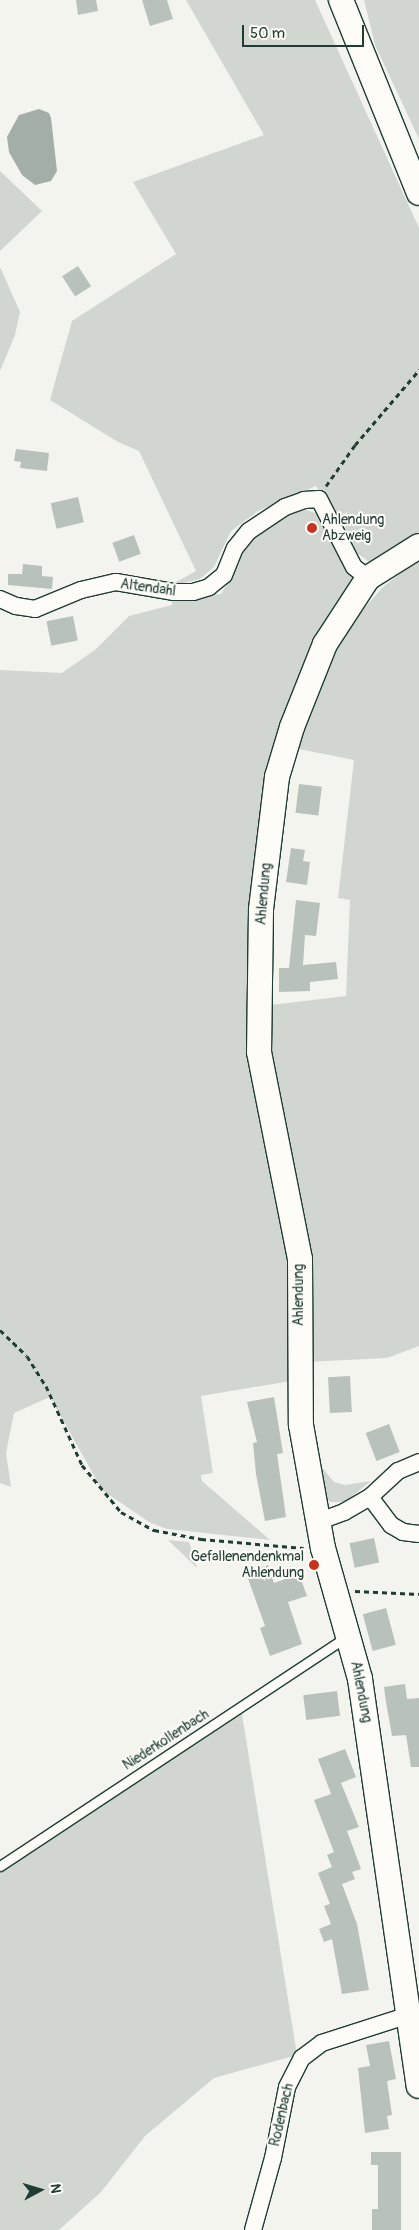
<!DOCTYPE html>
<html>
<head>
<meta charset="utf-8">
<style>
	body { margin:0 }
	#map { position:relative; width:419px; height:2230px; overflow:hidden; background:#f4f4ef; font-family:Pangolin,sans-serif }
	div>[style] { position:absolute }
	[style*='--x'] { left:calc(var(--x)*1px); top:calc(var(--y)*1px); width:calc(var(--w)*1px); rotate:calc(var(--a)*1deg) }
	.green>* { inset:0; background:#d1d6d1 }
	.water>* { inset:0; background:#a3aea7 }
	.building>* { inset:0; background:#b9c1bb; transform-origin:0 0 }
	.path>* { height:3px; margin-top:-1.5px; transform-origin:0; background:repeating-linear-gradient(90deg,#1f3d34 0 5px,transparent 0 9px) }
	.roads { filter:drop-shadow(1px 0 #1f3d34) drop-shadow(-1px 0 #1f3d34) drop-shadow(0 1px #1f3d34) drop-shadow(0 -1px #1f3d34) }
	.lane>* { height:9px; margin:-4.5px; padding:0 4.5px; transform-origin:4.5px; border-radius:4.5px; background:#fdfcf7 }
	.street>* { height:16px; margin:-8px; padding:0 8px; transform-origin:8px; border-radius:8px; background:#fdfcf7 }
	.secondary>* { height:24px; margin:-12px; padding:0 12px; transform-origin:12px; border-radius:12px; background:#fdfcf7 }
	.dots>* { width:14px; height:14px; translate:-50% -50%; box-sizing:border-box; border:2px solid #fdfcf7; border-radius:50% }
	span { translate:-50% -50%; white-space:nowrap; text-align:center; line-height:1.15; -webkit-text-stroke:4px #fdfcf7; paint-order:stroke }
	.poi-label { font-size:14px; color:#1f3d34 }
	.left { translate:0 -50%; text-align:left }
	.right { translate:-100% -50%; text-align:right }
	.street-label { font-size:14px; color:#1f3d34 }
	.north { position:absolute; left:15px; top:2165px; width:50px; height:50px; -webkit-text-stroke:4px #fdfcf7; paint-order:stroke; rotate:84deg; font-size:14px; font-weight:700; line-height:20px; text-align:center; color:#1f3d34 }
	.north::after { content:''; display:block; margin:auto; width:18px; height:22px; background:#1f3d34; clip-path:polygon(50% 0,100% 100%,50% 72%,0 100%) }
	.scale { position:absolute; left:242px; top:25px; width:122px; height:22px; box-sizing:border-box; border:2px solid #1f3d34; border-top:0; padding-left:6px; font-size:15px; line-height:18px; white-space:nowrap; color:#1f3d34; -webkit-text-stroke:4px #fdfcf7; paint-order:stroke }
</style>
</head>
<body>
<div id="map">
	<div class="green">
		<div style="clip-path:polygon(186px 0,315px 0,419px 228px,419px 542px,372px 564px,353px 550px,316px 486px,258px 511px,231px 531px,214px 567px,200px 579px,167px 587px,196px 571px,139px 451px,118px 442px,50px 400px,72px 321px,176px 254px,133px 182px,264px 135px)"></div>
		<div style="clip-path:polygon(364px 0,419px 0,419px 139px,375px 45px)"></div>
		<div style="clip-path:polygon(0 171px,42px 211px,0 251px)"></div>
		<div style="clip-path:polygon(0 267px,20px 312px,15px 335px,0 371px)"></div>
		<div style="clip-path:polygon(306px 510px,319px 514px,352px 571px,355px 584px,300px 681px,275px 741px,252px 920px,292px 1264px,291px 1381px,201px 1396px,213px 1473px,201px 1475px,202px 1481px,270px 1540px,167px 1529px,149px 1522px,102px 1490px,50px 1397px,14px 1413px,6px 1453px,11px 1487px,0 1483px,0 670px,62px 673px,96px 649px,129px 616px,172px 605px,172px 600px,221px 594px,239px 564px,244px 544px,266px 520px)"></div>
		<div style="clip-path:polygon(419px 559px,419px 1346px,387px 1358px,305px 1362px,267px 1051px,271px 1005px,346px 996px,350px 900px,338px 898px,354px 760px,294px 748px,316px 681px,348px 626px,383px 587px)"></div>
		<div style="clip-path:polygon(311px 1454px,334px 1482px,345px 1485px,371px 1481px,345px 1502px,330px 1502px,323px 1497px)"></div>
		<div style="clip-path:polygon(168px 1540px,189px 1542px,197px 1568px)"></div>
		<div style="clip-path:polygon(241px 1708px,297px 2055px,214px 2078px,145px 2136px,101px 2192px,59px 2230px,0 2230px,0 1868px)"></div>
	</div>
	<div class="water">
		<div style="clip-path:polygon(39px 109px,49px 113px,51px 118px,57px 171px,51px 181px,35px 185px,22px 175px,9px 152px,7px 137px,19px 115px)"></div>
	</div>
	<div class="building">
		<div style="clip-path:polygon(76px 0,96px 0,98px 11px,78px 15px)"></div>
		<div style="clip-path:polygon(142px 0,167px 0,173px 19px,150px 26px)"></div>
		<div style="left:78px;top:266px;width:24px;height:19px;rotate:57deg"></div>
		<div style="clip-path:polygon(16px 449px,49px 453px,47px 471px,20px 468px,21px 462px,14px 461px)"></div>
		<div style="left:78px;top:497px;width:26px;height:28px;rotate:77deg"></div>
		<div style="left:134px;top:535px;width:20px;height:23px;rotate:70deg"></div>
		<div style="clip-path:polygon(23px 564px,42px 566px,42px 576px,53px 577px,52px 589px,8px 585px,8px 574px,22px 574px)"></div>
		<div style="left:73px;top:616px;width:25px;height:27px;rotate:79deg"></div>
		<div style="left:299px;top:784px;width:23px;height:29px;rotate:7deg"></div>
		<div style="clip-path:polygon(291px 848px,305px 850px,303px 861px,310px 862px,307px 885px,286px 882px)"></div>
		<div style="clip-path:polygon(296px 900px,320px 903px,316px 936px,305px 935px,303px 965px,336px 962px,338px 979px,310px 982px,310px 991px,279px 992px,279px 968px,289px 968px)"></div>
		<div style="left:350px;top:1376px;width:36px;height:22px;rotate:87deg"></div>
		<div style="clip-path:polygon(274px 1397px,283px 1453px,277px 1454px,286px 1517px,265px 1521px,256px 1474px,253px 1443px,257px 1442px,247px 1402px)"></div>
		<div style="left:389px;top:1424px;width:30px;height:25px;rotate:69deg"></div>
		<div style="left:374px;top:1538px;width:25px;height:25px;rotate:78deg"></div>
		<div style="clip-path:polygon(268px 1565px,274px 1583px,299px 1574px,307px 1596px,288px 1602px,302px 1644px,270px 1656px,260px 1628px,265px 1626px,246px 1573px)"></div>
		<div style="left:386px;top:1608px;width:38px;height:24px;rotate:75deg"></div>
		<div style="clip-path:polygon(405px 1684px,407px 1699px,419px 1698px,419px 1767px,411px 1767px,406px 1735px,392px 1736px,386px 1702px,384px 1687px)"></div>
		<div style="left:337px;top:1691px;width:25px;height:34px;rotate:83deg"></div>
		<div style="clip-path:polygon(345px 1749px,356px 1777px,341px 1783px,359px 1827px,347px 1831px,361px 1869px,352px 1872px,355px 1879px,342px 1884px,357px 1924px,369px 1990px,342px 1994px,332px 1939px,324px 1942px,319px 1929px,331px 1924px,324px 1906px,330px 1904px,318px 1873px,332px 1867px,327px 1855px,334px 1852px,314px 1800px,331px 1794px,318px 1759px)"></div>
		<div style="clip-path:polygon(389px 2041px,396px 2079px,387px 2081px,392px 2115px,387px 2116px,389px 2129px,365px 2133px,358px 2068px,370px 2066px,366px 2045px)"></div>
		<div style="clip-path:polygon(371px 2152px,401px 2152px,401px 2230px,372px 2230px,372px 2209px,378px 2209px,378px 2165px,371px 2165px)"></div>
	</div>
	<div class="path">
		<div style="--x:326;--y:486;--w:50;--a:-54.7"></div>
		<div style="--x:355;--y:445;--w:99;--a:-49.5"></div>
		<div style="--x:0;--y:1330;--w:37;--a:44"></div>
		<div style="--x:27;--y:1356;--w:36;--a:58"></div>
		<div style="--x:46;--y:1386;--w:87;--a:65.5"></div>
		<div style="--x:82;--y:1465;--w:61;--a:50.3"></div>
		<div style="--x:121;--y:1512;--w:38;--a:29"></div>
		<div style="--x:154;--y:1530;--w:48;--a:10.8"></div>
		<div style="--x:201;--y:1539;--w:103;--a:5"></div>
		<div style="--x:355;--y:1591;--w:64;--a:2.7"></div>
	</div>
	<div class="roads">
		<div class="lane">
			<div style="--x:0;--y:1866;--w:416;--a:-33.5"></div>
		</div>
		<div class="street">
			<div style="--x:0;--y:599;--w:17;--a:24"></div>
			<div style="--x:16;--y:606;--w:19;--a:9"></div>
			<div style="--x:35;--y:609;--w:50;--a:-22.4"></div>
			<div style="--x:81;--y:590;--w:36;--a:-13"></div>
			<div style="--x:116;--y:582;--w:59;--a:9.8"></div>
			<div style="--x:174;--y:592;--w:19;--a:0"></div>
			<div style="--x:193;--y:592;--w:17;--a:-17"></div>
			<div style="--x:209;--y:587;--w:19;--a:-39"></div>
			<div style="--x:224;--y:575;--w:29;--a:-68"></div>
			<div style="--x:235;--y:548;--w:22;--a:-51"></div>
			<div style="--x:249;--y:531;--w:43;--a:-33.7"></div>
			<div style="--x:285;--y:507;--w:20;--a:-20"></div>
			<div style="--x:304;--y:500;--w:15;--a:-4"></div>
			<div style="--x:319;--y:499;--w:76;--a:62.8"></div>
			<div style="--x:354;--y:567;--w:18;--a:38"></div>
			<div style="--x:370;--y:1497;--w:35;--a:53"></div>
			<div style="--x:391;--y:1525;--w:14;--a:30"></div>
			<div style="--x:403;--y:1532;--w:16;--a:7"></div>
			<div style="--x:317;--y:1522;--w:29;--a:-20"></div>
			<div style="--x:344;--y:1512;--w:30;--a:-30"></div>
			<div style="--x:370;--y:1497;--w:38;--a:-43"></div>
			<div style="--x:398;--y:1471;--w:23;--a:-23"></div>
			<div style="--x:253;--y:2230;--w:75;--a:-74.5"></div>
			<div style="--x:273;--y:2158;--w:72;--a:-78.8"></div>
			<div style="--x:287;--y:2087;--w:33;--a:-63"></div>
			<div style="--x:302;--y:2058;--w:25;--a:-37"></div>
			<div style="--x:322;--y:2043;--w:91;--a:-17.8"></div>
		</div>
		<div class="secondary">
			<div style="--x:341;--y:0;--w:208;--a:68"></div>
			<div style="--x:419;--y:546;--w:60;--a:147.9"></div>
			<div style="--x:368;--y:578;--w:79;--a:123.1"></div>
			<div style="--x:325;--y:644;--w:89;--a:111.7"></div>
			<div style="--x:292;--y:727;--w:52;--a:106.7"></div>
			<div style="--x:277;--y:777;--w:134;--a:96.9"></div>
			<div style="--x:261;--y:910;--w:142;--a:90.8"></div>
			<div style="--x:259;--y:1052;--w:211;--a:78.8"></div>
			<div style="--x:300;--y:1259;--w:166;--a:89.7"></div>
			<div style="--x:301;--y:1425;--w:125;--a:79.9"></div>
			<div style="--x:323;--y:1548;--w:136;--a:74.2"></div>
			<div style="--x:360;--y:1679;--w:411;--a:81.8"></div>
		</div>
	</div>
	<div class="dots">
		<div style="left:312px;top:528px;background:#c8321e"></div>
		<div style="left:314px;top:1565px;background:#c8321e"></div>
	</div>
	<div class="poi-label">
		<span class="left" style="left:322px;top:528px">Ahlendung<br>Abzweig</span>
		<span class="right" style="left:304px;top:1565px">Gefallenendenkmal<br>Ahlendung</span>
	</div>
	<div class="street-label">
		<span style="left:148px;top:588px;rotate:8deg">Altendahl</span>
		<span style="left:264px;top:894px;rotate:-85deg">Ahlendung</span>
		<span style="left:299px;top:1295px;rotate:-90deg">Ahlendung</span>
		<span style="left:361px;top:1692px;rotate:79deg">Ahlendung</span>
		<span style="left:166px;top:1740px;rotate:-33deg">Niederkollenbach</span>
		<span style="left:282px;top:2115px;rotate:-77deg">Rodenbach</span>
	</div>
	<div class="north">N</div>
	<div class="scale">50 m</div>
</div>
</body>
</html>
